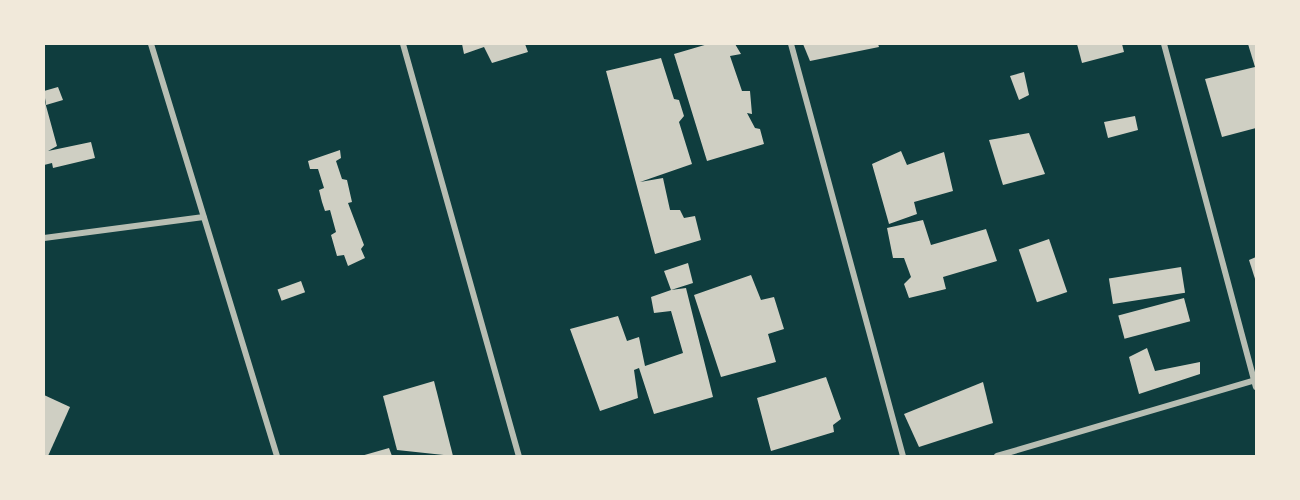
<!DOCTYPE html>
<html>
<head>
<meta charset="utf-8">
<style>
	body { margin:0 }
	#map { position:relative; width:1300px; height:500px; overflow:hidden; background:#0f3d3e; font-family:"Roboto Condensed",sans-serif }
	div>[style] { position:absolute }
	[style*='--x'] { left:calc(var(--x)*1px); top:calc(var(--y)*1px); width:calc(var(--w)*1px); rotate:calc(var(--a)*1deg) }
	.building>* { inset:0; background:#cfcfc3; transform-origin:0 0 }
	.minor>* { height:6px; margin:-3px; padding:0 3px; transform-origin:3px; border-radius:3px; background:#b8beb3 }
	span { translate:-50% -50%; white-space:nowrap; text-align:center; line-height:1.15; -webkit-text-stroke:4.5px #f1e9da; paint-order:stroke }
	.frame { position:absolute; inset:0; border:45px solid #f1e9da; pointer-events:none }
</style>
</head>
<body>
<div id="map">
	<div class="building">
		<div style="clip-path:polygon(462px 44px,525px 44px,528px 52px,492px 63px,484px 47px,464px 54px)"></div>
		<div style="clip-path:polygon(708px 44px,735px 44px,741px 54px,730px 56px,742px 91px,750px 91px,752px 114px,747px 113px,755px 128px,760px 129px,764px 144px,707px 161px,674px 54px)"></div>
		<div style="clip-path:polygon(803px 44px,878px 44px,879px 47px,810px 61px)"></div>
		<div style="clip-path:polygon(1077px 44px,1122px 44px,1124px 52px,1082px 63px)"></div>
		<div style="clip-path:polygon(1248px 44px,1256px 44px,1256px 67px,1255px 67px)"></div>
		<div style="clip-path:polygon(661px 58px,674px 99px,679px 100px,684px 116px,679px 122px,692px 164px,640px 182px,663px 178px,670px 210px,680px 210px,684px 218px,695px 216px,701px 240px,655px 254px,606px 71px)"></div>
		<div style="clip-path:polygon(1255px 67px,1256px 128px,1222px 137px,1205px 79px)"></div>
		<div style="clip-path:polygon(1024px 72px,1029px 95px,1019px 100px,1010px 76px)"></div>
		<div style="clip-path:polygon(58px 87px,63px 100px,46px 105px,44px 91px)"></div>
		<div style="clip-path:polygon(45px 102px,57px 146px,48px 151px,91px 142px,95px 158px,53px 168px,52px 163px,44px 165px)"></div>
		<div style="clip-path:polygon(1135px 116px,1138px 130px,1108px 138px,1104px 122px)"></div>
		<div style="clip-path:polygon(1029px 133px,1045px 174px,1003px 185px,989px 140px)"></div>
		<div style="clip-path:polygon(340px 150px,341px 158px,336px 161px,342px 179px,347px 180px,352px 202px,348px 203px,364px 245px,361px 249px,365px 258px,348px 266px,344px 255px,337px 256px,331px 235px,336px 232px,330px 210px,325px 211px,322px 202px,319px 190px,324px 188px,318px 169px,310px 169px,308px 161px)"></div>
		<div style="clip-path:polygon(901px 151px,907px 165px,944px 152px,953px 191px,914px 202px,917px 214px,889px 224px,872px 164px)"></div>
		<div style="clip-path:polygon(923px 220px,931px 245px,986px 229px,997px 261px,943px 277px,946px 289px,909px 298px,904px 284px,911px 277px,904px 258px,893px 258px,887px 228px)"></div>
		<div style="left:1049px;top:239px;width:56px;height:32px;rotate:71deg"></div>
		<div style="clip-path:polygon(1256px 257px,1256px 282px,1249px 260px)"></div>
		<div style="clip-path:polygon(688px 263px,693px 283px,671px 290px,686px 288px,713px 397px,654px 414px,639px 368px,634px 370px,638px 398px,600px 411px,570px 329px,618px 316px,627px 341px,639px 337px,645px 366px,683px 353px,671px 311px,654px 313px,651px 297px,671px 290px,664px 271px)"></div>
		<div style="left:1181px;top:267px;width:26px;height:73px;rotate:81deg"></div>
		<div style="clip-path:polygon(751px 275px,761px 300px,774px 297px,784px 329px,768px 334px,776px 362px,721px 377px,694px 295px)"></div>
		<div style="left:301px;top:281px;width:12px;height:25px;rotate:70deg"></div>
		<div style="left:1184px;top:298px;width:24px;height:68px;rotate:75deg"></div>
		<div style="clip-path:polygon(1147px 348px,1155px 371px,1200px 362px,1200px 374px,1139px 394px,1129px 357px)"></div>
		<div style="clip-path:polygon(826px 377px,841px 419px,833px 425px,834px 432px,771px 451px,757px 398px)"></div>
		<div style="clip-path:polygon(434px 381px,453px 456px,397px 450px,383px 396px)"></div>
		<div style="clip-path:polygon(983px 382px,993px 423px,919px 447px,904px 414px)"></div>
		<div style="clip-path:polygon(44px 395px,70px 407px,48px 456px,44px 456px)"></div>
		<div style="clip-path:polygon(389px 448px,392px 456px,361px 456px)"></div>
	</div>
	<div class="minor">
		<div style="--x:151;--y:44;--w:431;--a:73"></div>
		<div style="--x:403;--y:44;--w:428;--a:74.3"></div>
		<div style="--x:791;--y:44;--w:427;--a:74.8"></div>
		<div style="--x:1164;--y:44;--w:355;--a:75"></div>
		<div style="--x:44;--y:238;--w:161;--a:-7.5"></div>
		<div style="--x:997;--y:456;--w:270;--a:-16.4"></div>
	</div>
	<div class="frame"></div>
</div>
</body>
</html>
